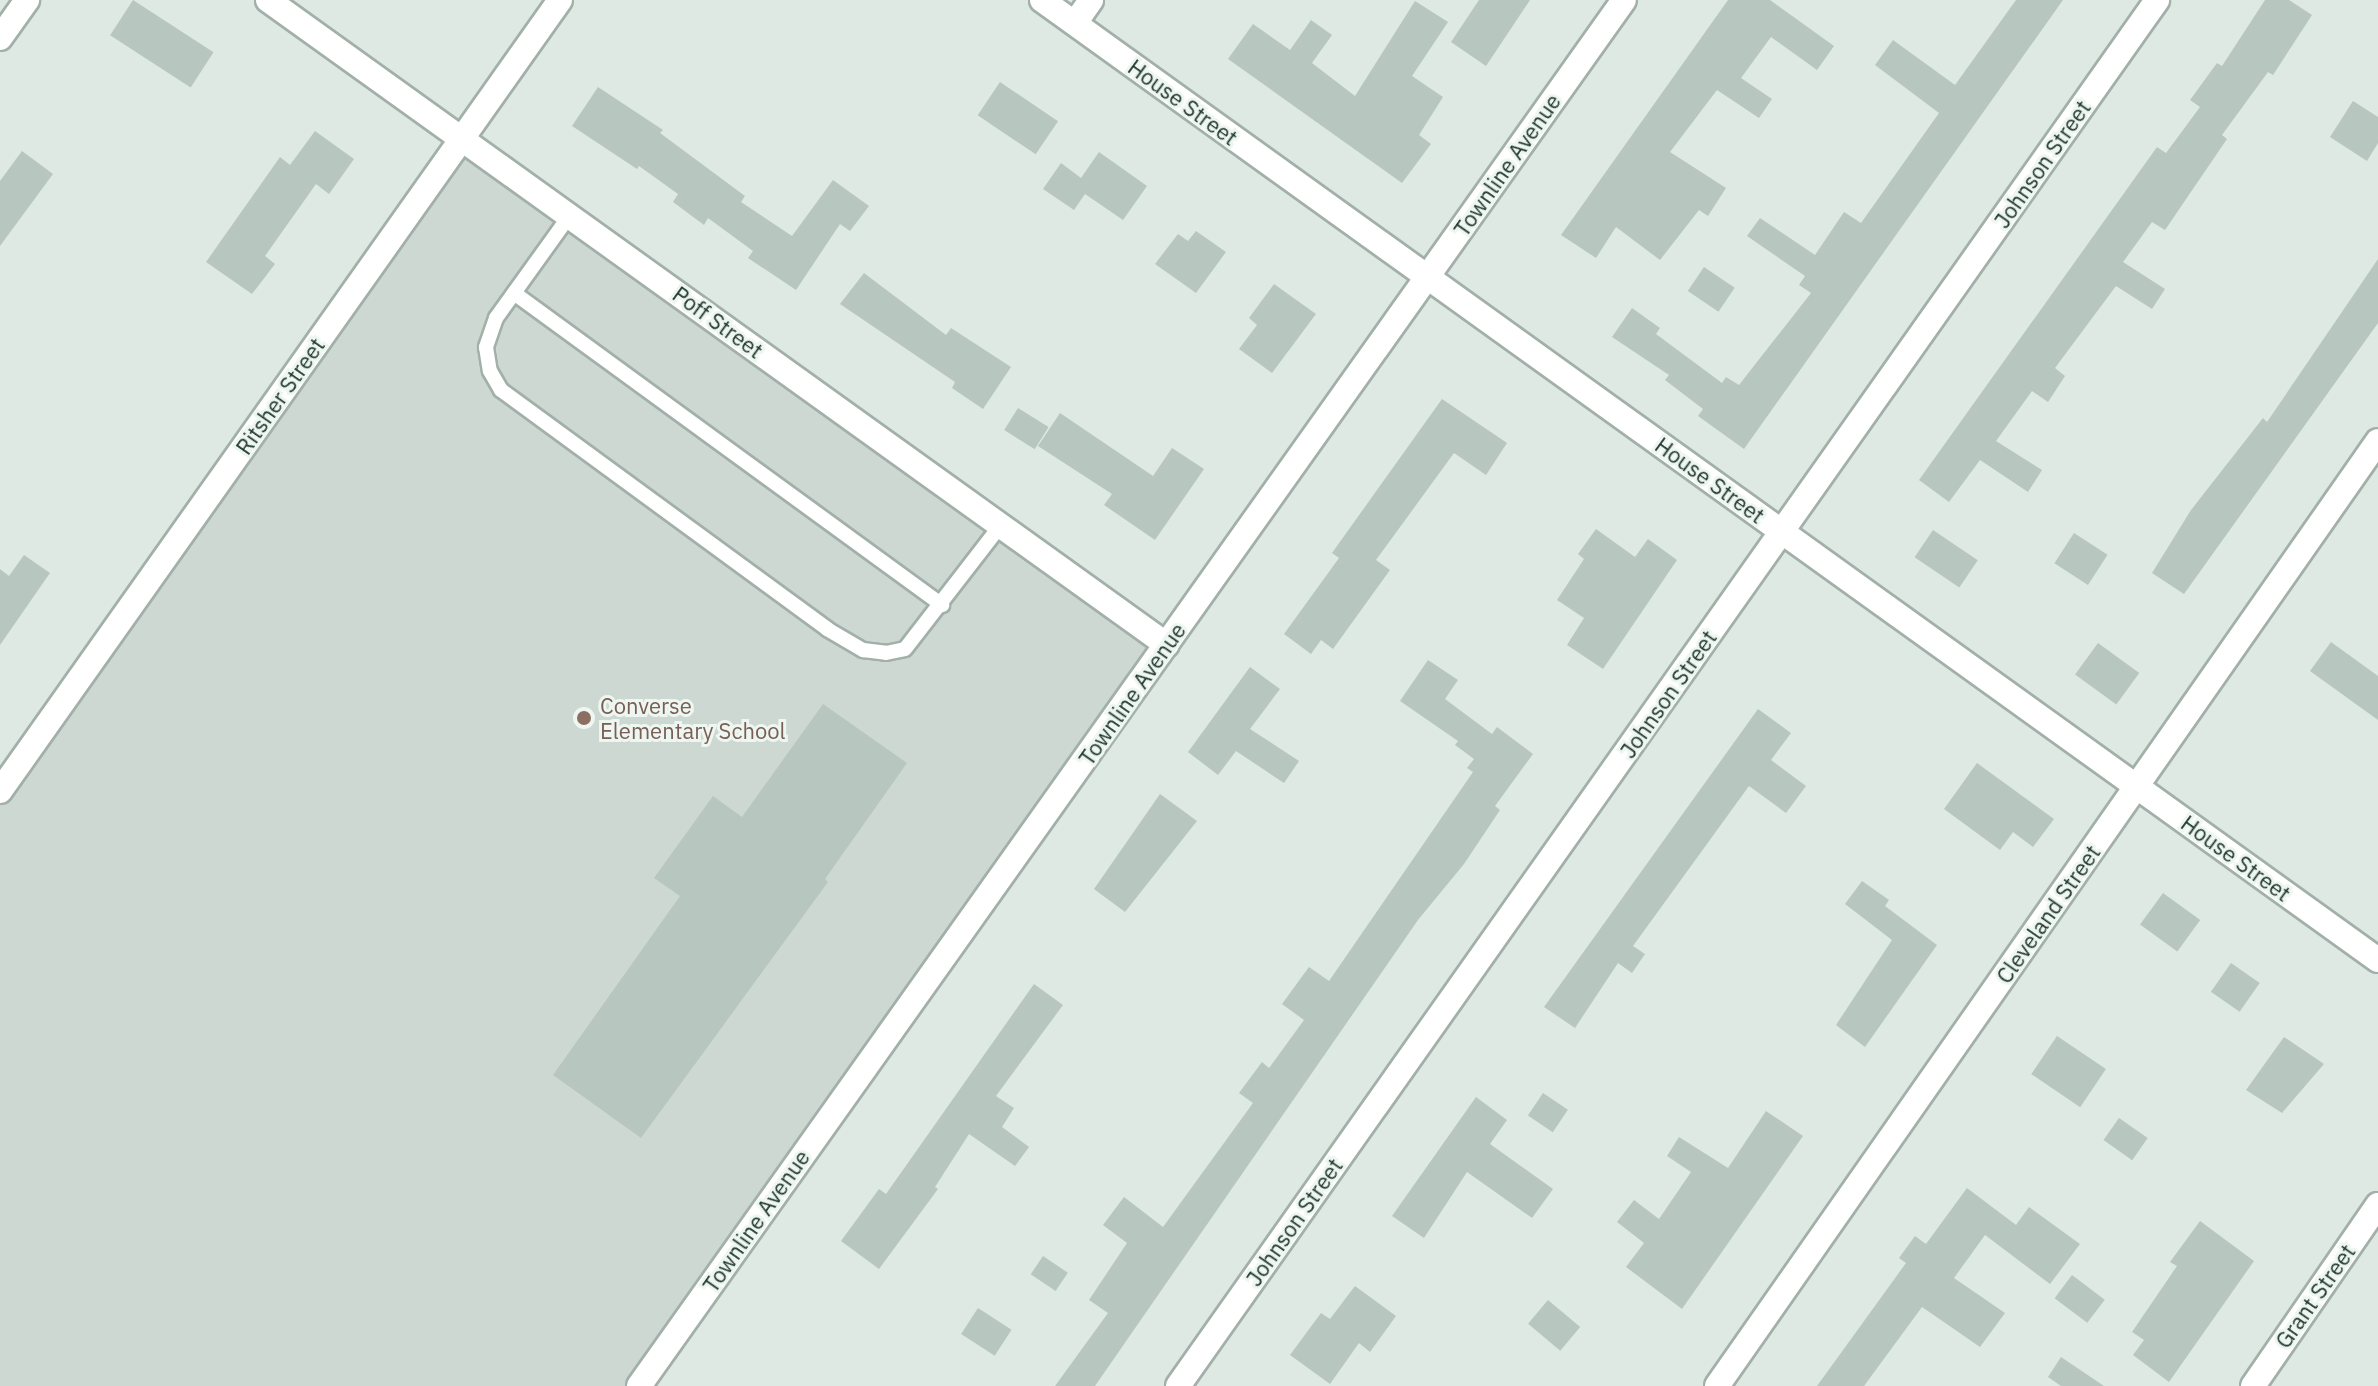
<!DOCTYPE html>
<html>
<head>
<meta charset="utf-8">
<style>
	body { margin:0 }
	#map { position:relative; width:2378px; height:1386px; overflow:hidden; background:#dee9e3; font-family:"IBM Plex Sans",sans-serif }
	div>[style] { position:absolute }
	[style*='--x'] { left:calc(var(--x)*1px); top:calc(var(--y)*1px); width:calc(var(--w)*1px); rotate:calc(var(--a)*1deg) }
	.built>* { inset:0; background:#cdd8d2 }
	.building>* { inset:0; background:#b7c6be; transform-origin:0 0 }
	.roads { filter:drop-shadow(2px 0 #a2b0a9) drop-shadow(-2px 0 #a2b0a9) drop-shadow(0 2px #a2b0a9) drop-shadow(0 -2px #a2b0a9) }
	.service>* { height:14px; margin:-7px; padding:0 7px; transform-origin:7px; border-radius:7px; background:#fff }
	.minor>* { height:24px; margin:-12px; padding:0 12px; transform-origin:12px; border-radius:12px; background:#fff }
	.dots>* { width:22px; height:22px; translate:-50% -50%; box-sizing:border-box; border:4px solid #eef6f1; border-radius:50% }
	span { translate:-50% -50%; white-space:nowrap; text-align:center; line-height:1.15; -webkit-text-stroke:6px #eef6f1; paint-order:stroke }
	.street-label { font-size:22px; color:#21372e }
	.education-label { font-size:22px; color:#785e54 }
	.left { translate:0 -50%; text-align:left }
</style>
</head>
<body>
<div id="map">
	<div class="built">
		<div style="clip-path:polygon(463px 139px,1167px 645px,646px 1386px,0 1386px,0 792px)"></div>
	</div>
	<div class="building">
		<div style="left:133px;top:0;width:96px;height:42px;rotate:33deg"></div>
		<div style="clip-path:polygon(1479px 0,1530px 0,1486px 66px,1451px 42px)"></div>
		<div style="clip-path:polygon(1728px 0,1770px 0,1834px 46px,1817px 70px,1771px 37px,1741px 78px,1772px 99px,1759px 118px,1717px 90px,1670px 152px,1726px 188px,1708px 216px,1699px 210px,1660px 260px,1616px 227px,1596px 258px,1561px 235px)"></div>
		<div style="clip-path:polygon(2016px 0,2063px 0,1744px 449px,1698px 416px,1703px 409px,1665px 380px,1669px 375px,1612px 337px,1632px 308px,1660px 328px,1656px 334px,1722px 383px,1726px 377px,1739px 385px,1811px 293px,1799px 285px,1805px 276px,1747px 236px,1760px 218px,1815px 255px,1844px 212px,1861px 223px,1939px 113px,1875px 65px,1893px 40px,1955px 85px)"></div>
		<div style="clip-path:polygon(2265px 0,2289px 0,2312px 15px,2273px 75px,2268px 72px,2222px 135px,2227px 139px,2165px 230px,2152px 222px,2123px 262px,2165px 289px,2152px 309px,2116px 286px,2055px 368px,2065px 376px,2048px 402px,2032px 391px,1996px 441px,2042px 470px,2028px 492px,1980px 460px,1949px 502px,1919px 480px,2157px 147px,2166px 153px,2200px 107px,2190px 100px,2217px 63px,2222px 66px)"></div>
		<div style="clip-path:polygon(1415px 1px,1448px 22px,1412px 76px,1443px 97px,1419px 135px,1431px 144px,1402px 183px,1228px 59px,1253px 24px,1290px 50px,1311px 20px,1332px 35px,1312px 63px,1355px 96px)"></div>
		<div style="left:1000px;top:82px;width:70px;height:40px;rotate:34deg"></div>
		<div style="clip-path:polygon(598px 87px,663px 130px,660px 133px,745px 196px,741px 202px,792px 236px,833px 180px,869px 206px,850px 231px,840px 224px,796px 290px,748px 258px,753px 251px,708px 218px,704px 225px,673px 202px,678px 194px,639px 166px,637px 169px,572px 126px)"></div>
		<div style="clip-path:polygon(2353px 101px,2378px 117px,2378px 143px,2367px 161px,2330px 137px)"></div>
		<div style="clip-path:polygon(315px 131px,354px 159px,329px 194px,316px 184px,265px 256px,275px 264px,252px 294px,206px 262px,280px 157px,290px 165px)"></div>
		<div style="clip-path:polygon(22px 151px,53px 174px,0 246px,0 181px)"></div>
		<div style="clip-path:polygon(1099px 152px,1147px 186px,1123px 220px,1085px 194px,1074px 210px,1043px 189px,1061px 163px,1081px 178px)"></div>
		<div style="clip-path:polygon(1196px 231px,1226px 252px,1196px 293px,1155px 264px,1178px 234px,1188px 241px)"></div>
		<div style="clip-path:polygon(2378px 259px,2378px 323px,2184px 594px,2152px 573px,2191px 510px,2263px 418px,2267px 422px)"></div>
		<div style="left:1704px;top:267px;width:37px;height:29px;rotate:34deg"></div>
		<div style="clip-path:polygon(864px 273px,946px 335px,951px 328px,1011px 367px,983px 409px,952px 388px,955px 382px,840px 304px)"></div>
		<div style="clip-path:polygon(1274px 284px,1316px 314px,1272px 373px,1239px 349px,1257px 325px,1249px 318px)"></div>
		<div style="clip-path:polygon(1442px 399px,1507px 443px,1486px 475px,1454px 453px,1376px 560px,1390px 570px,1333px 649px,1321px 640px,1311px 654px,1284px 634px,1339px 558px,1332px 553px)"></div>
		<div style="left:1018px;top:408px;width:36px;height:26px;rotate:32deg"></div>
		<div style="clip-path:polygon(1060px 413px,1153px 476px,1172px 448px,1204px 469px,1155px 540px,1104px 505px,1112px 494px,1038px 446px)"></div>
		<div style="clip-path:polygon(1596px 529px,1635px 557px,1648px 539px,1677px 560px,1603px 669px,1567px 645px,1584px 618px,1557px 600px,1584px 559px,1578px 554px)"></div>
		<div style="left:1933px;top:530px;width:54px;height:33px;rotate:34deg"></div>
		<div style="left:2074px;top:533px;width:40px;height:36px;rotate:33deg"></div>
		<div style="clip-path:polygon(24px 555px,50px 573px,0 645px,0 569px,9px 576px)"></div>
		<div style="clip-path:polygon(2331px 642px,2378px 676px,2378px 720px,2310px 671px)"></div>
		<div style="left:2098px;top:643px;width:51px;height:39px;rotate:36deg"></div>
		<div style="clip-path:polygon(1428px 660px,1458px 680px,1445px 699px,1492px 734px,1497px 727px,1533px 754px,1495px 806px,1500px 810px,1464px 864px,1418px 920px,1095px 1386px,1055px 1386px,1108px 1313px,1089px 1300px,1127px 1243px,1103px 1225px,1124px 1197px,1163px 1227px,1253px 1103px,1239px 1093px,1262px 1062px,1269px 1068px,1304px 1020px,1282px 1004px,1309px 967px,1329px 981px,1473px 772px,1467px 768px,1474px 759px,1455px 745px,1458px 741px,1400px 701px)"></div>
		<div style="clip-path:polygon(1250px 667px,1280px 689px,1250px 729px,1299px 761px,1284px 783px,1236px 751px,1218px 775px,1188px 752px)"></div>
		<div style="clip-path:polygon(823px 704px,907px 763px,825px 879px,828px 882px,641px 1138px,553px 1075px,680px 896px,654px 878px,713px 796px,742px 817px)"></div>
		<div style="clip-path:polygon(1758px 709px,1791px 733px,1771px 760px,1806px 786px,1786px 813px,1749px 786px,1633px 946px,1645px 954px,1632px 973px,1618px 963px,1575px 1028px,1544px 1007px)"></div>
		<div style="clip-path:polygon(1977px 763px,2054px 819px,2033px 847px,2013px 832px,2000px 850px,1944px 809px)"></div>
		<div style="clip-path:polygon(1160px 794px,1197px 821px,1125px 912px,1094px 889px)"></div>
		<div style="clip-path:polygon(1862px 881px,1889px 900px,1885px 906px,1937px 945px,1865px 1047px,1836px 1025px,1892px 940px,1845px 904px)"></div>
		<div style="left:2163px;top:893px;width:46px;height:39px;rotate:36deg"></div>
		<div style="left:2231px;top:963px;width:35px;height:35px;rotate:35deg"></div>
		<div style="clip-path:polygon(1034px 984px,1063px 1005px,996px 1096px,1014px 1108px,1002px 1127px,1029px 1147px,1015px 1166px,969px 1134px,935px 1187px,938px 1189px,879px 1269px,841px 1241px,879px 1189px,886px 1194px)"></div>
		<div style="left:2057px;top:1036px;width:59px;height:46px;rotate:34deg"></div>
		<div style="clip-path:polygon(2284px 1037px,2324px 1064px,2282px 1113px,2246px 1090px)"></div>
		<div style="left:1543px;top:1093px;width:30px;height:27px;rotate:34deg"></div>
		<div style="clip-path:polygon(1476px 1097px,1507px 1120px,1490px 1144px,1553px 1189px,1532px 1218px,1467px 1172px,1424px 1238px,1392px 1216px)"></div>
		<div style="clip-path:polygon(1766px 1111px,1803px 1136px,1682px 1309px,1626px 1267px,1644px 1243px,1617px 1222px,1634px 1200px,1659px 1219px,1691px 1172px,1667px 1156px,1679px 1137px,1728px 1168px)"></div>
		<div style="left:2119px;top:1118px;width:35px;height:27px;rotate:35deg"></div>
		<div style="clip-path:polygon(1967px 1188px,2016px 1225px,2029px 1207px,2080px 1244px,2050px 1284px,1985px 1235px,1954px 1278px,2005px 1313px,1980px 1347px,1922px 1307px,1864px 1386px,1817px 1386px,1906px 1263px,1899px 1258px,1915px 1236px,1926px 1244px)"></div>
		<div style="clip-path:polygon(2200px 1221px,2254px 1261px,2169px 1382px,2133px 1355px,2144px 1340px,2132px 1332px,2177px 1266px,2170px 1262px)"></div>
		<div style="left:1043px;top:1256px;width:30px;height:22px;rotate:34deg"></div>
		<div style="left:2072px;top:1275px;width:41px;height:29px;rotate:37deg"></div>
		<div style="clip-path:polygon(1355px 1286px,1396px 1316px,1370px 1352px,1359px 1343px,1330px 1384px,1290px 1355px,1321px 1313px,1330px 1319px)"></div>
		<div style="left:1548px;top:1300px;width:42px;height:31px;rotate:40deg"></div>
		<div style="left:978px;top:1308px;width:40px;height:31px;rotate:33deg"></div>
		<div style="clip-path:polygon(2061px 1357px,2104px 1386px,2061px 1386px,2048px 1377px)"></div>
	</div>
	<div class="roads">
		<div class="service">
			<div style="--x:570;--y:215;--w:127;--a:125.7"></div>
			<div style="--x:496;--y:318;--w:31;--a:109"></div>
			<div style="--x:486;--y:347;--w:24;--a:81"></div>
			<div style="--x:490;--y:371;--w:22;--a:60"></div>
			<div style="--x:501;--y:390;--w:404;--a:36.2"></div>
			<div style="--x:827;--y:629;--w:42;--a:30.3"></div>
			<div style="--x:863;--y:650;--w:23;--a:7"></div>
			<div style="--x:886;--y:653;--w:19;--a:-12"></div>
			<div style="--x:905;--y:649;--w:155;--a:-52.3"></div>
			<div style="--x:514;--y:293;--w:530;--a:36.09"></div>
		</div>
		<div class="minor">
			<div style="--x:268;--y:0;--w:1106;--a:35.66"></div>
			<div style="--x:1042;--y:0;--w:1645;--a:35.7"></div>
			<div style="--x:1075;--y:23;--w:28;--a:-55"></div>
			<div style="--x:0;--y:38;--w:47;--a:-54.6"></div>
			<div style="--x:0;--y:791;--w:969;--a:-54.7"></div>
			<div style="--x:639;--y:1386;--w:1700;--a:-54.6"></div>
			<div style="--x:1178;--y:1386;--w:1697;--a:-54.76"></div>
			<div style="--x:1717;--y:1386;--w:1153;--a:-55.03"></div>
			<div style="--x:2253;--y:1386;--w:220;--a:-55.4"></div>
		</div>
	</div>
	<div class="dots">
		<div style="left:584px;top:718px;background:#8d6e63"></div>
	</div>
	<div class="street-label">
		<span style="left:1183px;top:102px;rotate:36deg">House Street</span>
		<span style="left:2042px;top:164px;rotate:-55deg">Johnson Street</span>
		<span style="left:1507px;top:165px;rotate:-55deg">Townline Avenue</span>
		<span style="left:718px;top:322px;rotate:36deg">Poff Street</span>
		<span style="left:280px;top:396px;rotate:-55deg">Ritsher Street</span>
		<span style="left:1710px;top:480px;rotate:36deg">House Street</span>
		<span style="left:1132px;top:694px;rotate:-55deg">Townline Avenue</span>
		<span style="left:1668px;top:694px;rotate:-55deg">Johnson Street</span>
		<span style="left:2236px;top:858px;rotate:36deg">House Street</span>
		<span style="left:2048px;top:914px;rotate:-55deg">Cleveland Street</span>
		<span style="left:756px;top:1221px;rotate:-55deg">Townline Avenue</span>
		<span style="left:1294px;top:1222px;rotate:-55deg">Johnson Street</span>
		<span style="left:2315px;top:1296px;rotate:-55deg">Grant Street</span>
	</div>
	<div class="education-label">
		<span class="left" style="left:600px;top:718px">Converse<br>Elementary School</span>
	</div>
</div>
</body>
</html>
